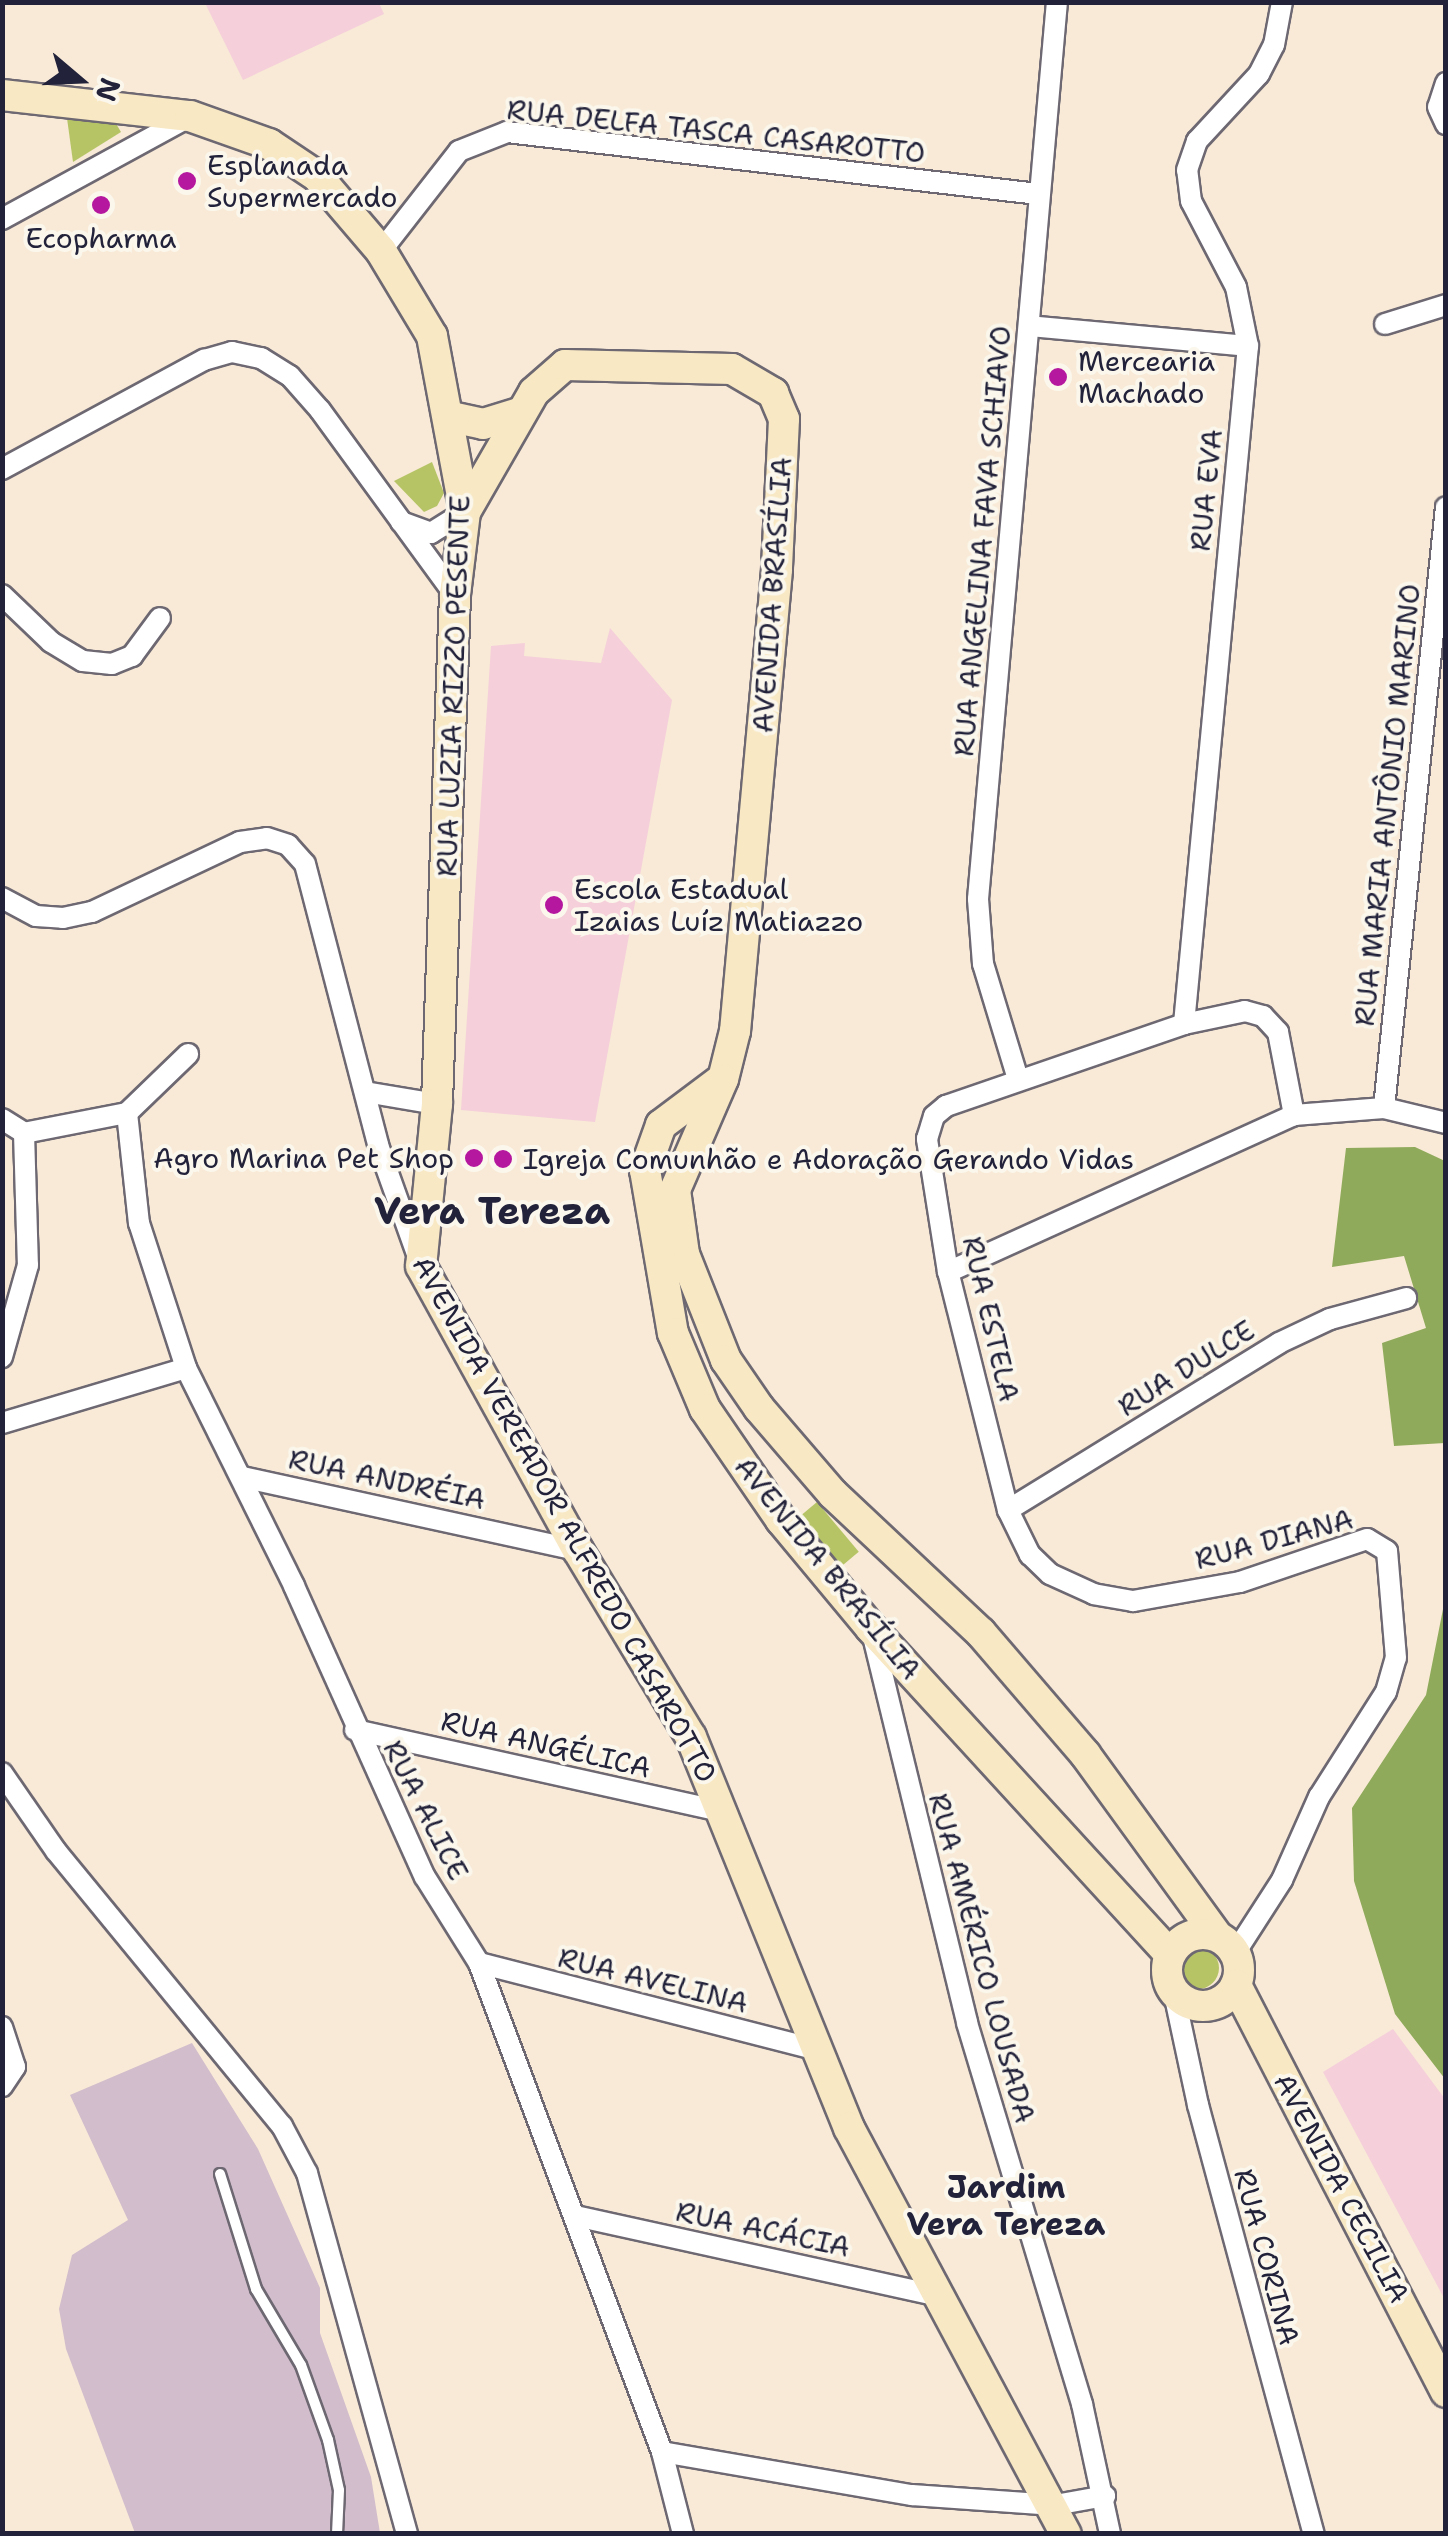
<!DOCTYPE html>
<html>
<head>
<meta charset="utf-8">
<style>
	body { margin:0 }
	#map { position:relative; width:1448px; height:2536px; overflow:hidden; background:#f8ead7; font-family:"Shantell Sans",sans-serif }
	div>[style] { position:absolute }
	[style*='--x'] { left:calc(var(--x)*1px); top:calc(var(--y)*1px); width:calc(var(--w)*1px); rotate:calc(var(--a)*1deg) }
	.built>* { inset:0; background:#f5cfda }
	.industrial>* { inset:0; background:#d1bdcb }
	.green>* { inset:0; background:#b6c466; transform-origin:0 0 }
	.round { border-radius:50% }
	.forest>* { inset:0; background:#90aa5b }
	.roads { filter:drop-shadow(2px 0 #6d6872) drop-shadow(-2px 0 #6d6872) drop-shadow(0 2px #6d6872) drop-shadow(0 -2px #6d6872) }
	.lane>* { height:10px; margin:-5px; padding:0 5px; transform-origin:5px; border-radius:5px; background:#fff }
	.street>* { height:20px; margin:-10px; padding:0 10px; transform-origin:10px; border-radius:10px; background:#fff }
	.secondary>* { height:30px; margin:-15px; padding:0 15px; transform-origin:15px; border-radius:15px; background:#f8e8c3 }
	.secondary>.ring { margin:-15px; padding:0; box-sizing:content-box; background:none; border:30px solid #f8e8c3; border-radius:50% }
	.dots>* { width:28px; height:28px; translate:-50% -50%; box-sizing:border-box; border:5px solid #fbf7ec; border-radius:50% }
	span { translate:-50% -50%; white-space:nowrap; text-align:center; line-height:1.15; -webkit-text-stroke:8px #fbf7ec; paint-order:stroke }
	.street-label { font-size:28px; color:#22223b }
	.poi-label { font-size:28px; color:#22223b }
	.left { translate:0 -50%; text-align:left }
	.right { translate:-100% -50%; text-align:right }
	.quarter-label { font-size:32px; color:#22223b; font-weight:700 }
	.district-label { font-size:38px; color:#22223b; font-weight:700 }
	.frame { position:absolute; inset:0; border:5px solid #22223b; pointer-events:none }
	.north { position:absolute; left:30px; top:30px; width:100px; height:100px; -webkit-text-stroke:8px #fbf7ec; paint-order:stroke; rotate:109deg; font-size:28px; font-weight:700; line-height:40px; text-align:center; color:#22223b }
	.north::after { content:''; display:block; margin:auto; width:35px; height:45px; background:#22223b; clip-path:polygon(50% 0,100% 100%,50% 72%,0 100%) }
</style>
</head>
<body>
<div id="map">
	<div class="built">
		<div style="clip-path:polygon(205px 3px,379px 3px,384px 14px,243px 80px)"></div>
		<div style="clip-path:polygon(610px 628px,672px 700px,595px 1122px,461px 1110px,491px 646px,525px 643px,524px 656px,601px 663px)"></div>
		<div style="clip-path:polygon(1393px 2029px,1445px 2099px,1445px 2300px,1323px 2072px)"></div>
	</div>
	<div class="industrial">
		<div style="clip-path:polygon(192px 2043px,258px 2149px,320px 2288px,320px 2333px,371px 2477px,380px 2533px,135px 2533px,66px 2349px,59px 2309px,72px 2255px,128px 2220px,70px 2095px)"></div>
	</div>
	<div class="green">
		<div style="clip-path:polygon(66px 111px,112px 117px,121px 132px,73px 162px)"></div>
		<div style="clip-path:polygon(432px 462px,444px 493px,437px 506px,424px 512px,394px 481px)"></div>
		<div style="left:817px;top:1502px;width:65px;height:30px;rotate:50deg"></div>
		<div class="round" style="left:1177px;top:1947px;width:42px;height:42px"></div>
	</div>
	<div class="forest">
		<div style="clip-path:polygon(1415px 1147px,1445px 1161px,1445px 1443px,1394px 1446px,1382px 1343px,1426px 1328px,1404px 1256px,1332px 1267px,1346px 1148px)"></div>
		<div style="clip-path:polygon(1445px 1599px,1445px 2079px,1395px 2014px,1354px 1881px,1352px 1808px,1426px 1695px)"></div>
	</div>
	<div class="roads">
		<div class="lane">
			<div style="--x:220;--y:2174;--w:121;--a:72.6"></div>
			<div style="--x:256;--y:2289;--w:88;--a:59.4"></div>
			<div style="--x:301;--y:2365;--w:80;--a:70.2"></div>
			<div style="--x:328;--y:2440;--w:51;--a:77.6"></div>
			<div style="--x:339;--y:2490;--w:44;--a:92.6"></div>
		</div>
		<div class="street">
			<div style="--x:1446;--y:83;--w:25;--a:108"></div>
			<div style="--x:1438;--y:107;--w:19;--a:65"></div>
			<div style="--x:2;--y:219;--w:213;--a:-28.6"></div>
			<div style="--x:381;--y:251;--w:127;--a:-52"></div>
			<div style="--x:459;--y:151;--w:52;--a:-21.6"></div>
			<div style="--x:507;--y:132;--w:535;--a:6.66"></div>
			<div style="--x:1385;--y:324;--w:64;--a:-17.3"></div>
			<div style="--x:1029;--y:326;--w:220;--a:5.2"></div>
			<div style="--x:2;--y:469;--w:230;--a:-28.4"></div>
			<div style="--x:204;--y:360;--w:29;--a:-16"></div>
			<div style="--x:232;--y:352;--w:30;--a:12"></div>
			<div style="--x:261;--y:358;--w:34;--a:32"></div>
			<div style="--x:290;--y:376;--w:45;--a:48.6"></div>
			<div style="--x:320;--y:410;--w:229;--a:53.9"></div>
			<div style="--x:401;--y:522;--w:32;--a:20"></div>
			<div style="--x:431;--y:533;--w:40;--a:-32"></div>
			<div style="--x:2;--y:595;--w:68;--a:43.8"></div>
			<div style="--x:51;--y:642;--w:37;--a:31"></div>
			<div style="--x:83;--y:661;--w:29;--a:6"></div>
			<div style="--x:112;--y:664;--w:22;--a:-22"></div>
			<div style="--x:132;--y:656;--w:47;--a:-53.6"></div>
			<div style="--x:2;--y:898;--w:38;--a:28"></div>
			<div style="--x:36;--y:916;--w:27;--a:4"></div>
			<div style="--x:63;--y:918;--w:30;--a:-12"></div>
			<div style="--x:92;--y:912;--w:164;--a:-25.3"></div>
			<div style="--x:240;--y:842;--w:27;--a:-8"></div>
			<div style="--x:267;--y:838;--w:22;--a:18"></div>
			<div style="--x:288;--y:845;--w:25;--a:48"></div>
			<div style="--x:305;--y:864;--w:290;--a:75.4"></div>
			<div style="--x:378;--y:1145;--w:119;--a:70.3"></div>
			<div style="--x:1184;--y:1024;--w:681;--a:-84.61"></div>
			<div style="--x:1248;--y:346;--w:60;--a:-101.5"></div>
			<div style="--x:1236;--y:287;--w:97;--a:-117.6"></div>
			<div style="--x:1191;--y:201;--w:31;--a:-97"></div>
			<div style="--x:1187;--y:170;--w:31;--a:-71"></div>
			<div style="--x:1197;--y:141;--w:91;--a:-47.2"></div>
			<div style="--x:1259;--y:74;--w:33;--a:-63"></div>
			<div style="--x:1274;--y:45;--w:44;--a:-79.5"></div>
			<div style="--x:1018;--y:1079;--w:120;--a:-106.9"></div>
			<div style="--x:983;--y:964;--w:65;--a:-94.4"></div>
			<div style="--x:978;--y:899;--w:900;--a:-84.97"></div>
			<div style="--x:365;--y:1092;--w:73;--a:9.5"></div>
			<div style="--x:1384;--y:1108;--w:604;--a:-84.11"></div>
			<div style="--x:127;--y:1113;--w:111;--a:83.8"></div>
			<div style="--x:139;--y:1223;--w:152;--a:72"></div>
			<div style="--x:186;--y:1368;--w:243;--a:63.6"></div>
			<div style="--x:294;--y:1586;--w:319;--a:65.8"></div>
			<div style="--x:425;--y:1877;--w:102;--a:57.9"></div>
			<div style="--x:479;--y:1963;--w:522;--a:69.48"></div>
			<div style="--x:662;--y:2452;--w:85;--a:75.6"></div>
			<div style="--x:127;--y:1113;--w:85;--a:-44"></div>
			<div style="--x:2;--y:1119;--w:26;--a:32"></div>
			<div style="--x:24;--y:1133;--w:132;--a:88.3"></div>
			<div style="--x:28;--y:1265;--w:96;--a:105.8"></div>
			<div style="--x:24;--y:1133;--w:105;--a:-11"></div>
			<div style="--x:948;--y:1272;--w:380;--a:-24.4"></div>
			<div style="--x:1294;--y:1115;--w:90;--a:-4.4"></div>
			<div style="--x:1384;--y:1108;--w:64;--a:13.6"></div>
			<div style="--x:2;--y:1423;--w:192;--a:-16.6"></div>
			<div style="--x:242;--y:1477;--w:344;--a:12.3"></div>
			<div style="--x:1008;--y:1510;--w:318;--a:-31.6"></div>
			<div style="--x:1279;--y:1343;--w:56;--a:-25.2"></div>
			<div style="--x:1330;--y:1319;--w:79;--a:-15.4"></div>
			<div style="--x:872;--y:1632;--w:402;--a:76.3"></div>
			<div style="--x:967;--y:2023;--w:398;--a:73.2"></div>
			<div style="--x:1082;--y:2404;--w:133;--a:77.8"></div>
			<div style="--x:355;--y:1730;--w:378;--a:12.5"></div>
			<div style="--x:2;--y:1773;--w:95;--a:55.3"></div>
			<div style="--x:56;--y:1851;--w:356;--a:50.6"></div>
			<div style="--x:282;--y:2126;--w:53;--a:62"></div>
			<div style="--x:307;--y:2173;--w:375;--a:74.5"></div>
			<div style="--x:1235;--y:1953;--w:87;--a:-57.2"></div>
			<div style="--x:1282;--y:1880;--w:91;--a:-66"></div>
			<div style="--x:1319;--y:1797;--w:125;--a:-57.5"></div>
			<div style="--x:1386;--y:1692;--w:35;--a:-74"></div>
			<div style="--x:1396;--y:1658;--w:107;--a:-94.8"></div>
			<div style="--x:1387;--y:1551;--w:23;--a:-149"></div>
			<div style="--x:1367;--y:1539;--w:134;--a:161.3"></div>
			<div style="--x:1240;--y:1582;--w:109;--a:169.9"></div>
			<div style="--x:1133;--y:1601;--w:40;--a:-170"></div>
			<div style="--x:1094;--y:1594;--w:48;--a:-155.6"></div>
			<div style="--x:1050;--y:1574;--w:28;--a:-136"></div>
			<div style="--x:1030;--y:1555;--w:50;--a:-116.1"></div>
			<div style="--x:1008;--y:1510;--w:245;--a:-104.1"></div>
			<div style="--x:948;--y:1272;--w:135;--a:-99"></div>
			<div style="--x:927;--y:1139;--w:24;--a:-73"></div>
			<div style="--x:934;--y:1116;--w:16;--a:-40"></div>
			<div style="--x:946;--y:1106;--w:252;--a:-19"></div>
			<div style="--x:1184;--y:1024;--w:62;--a:-12"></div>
			<div style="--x:1245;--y:1011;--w:19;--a:16"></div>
			<div style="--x:1263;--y:1016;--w:22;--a:47"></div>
			<div style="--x:1278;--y:1032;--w:85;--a:79.1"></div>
			<div style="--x:479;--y:1963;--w:345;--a:14.4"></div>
			<div style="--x:1174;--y:1993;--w:115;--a:77.9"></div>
			<div style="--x:1198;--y:2105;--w:444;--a:74.9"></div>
			<div style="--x:2;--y:2027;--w:42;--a:72"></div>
			<div style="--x:15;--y:2067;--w:23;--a:124"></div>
			<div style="--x:575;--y:2216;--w:372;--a:12.4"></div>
			<div style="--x:662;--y:2452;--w:254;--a:9.8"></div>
			<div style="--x:912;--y:2495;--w:143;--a:4"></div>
			<div style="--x:1055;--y:2505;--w:51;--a:-10.2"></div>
		</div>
		<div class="secondary">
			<div style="--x:2;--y:95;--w:189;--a:6.4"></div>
			<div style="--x:190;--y:116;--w:84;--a:19.5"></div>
			<div style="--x:269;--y:144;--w:58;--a:33.7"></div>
			<div style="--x:317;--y:176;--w:99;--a:49.5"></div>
			<div style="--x:381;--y:251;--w:99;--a:59"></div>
			<div style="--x:432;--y:336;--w:179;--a:79.4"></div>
			<div style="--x:465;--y:512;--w:84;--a:96.9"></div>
			<div style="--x:455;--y:595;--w:509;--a:92.03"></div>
			<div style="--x:437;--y:1104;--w:163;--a:95.6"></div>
			<div style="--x:421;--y:1266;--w:325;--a:61.1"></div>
			<div style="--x:578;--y:1550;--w:218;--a:58.9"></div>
			<div style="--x:691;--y:1737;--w:422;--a:68"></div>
			<div style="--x:849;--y:2128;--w:460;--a:61.9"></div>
			<div style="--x:451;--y:417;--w:33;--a:12"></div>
			<div style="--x:483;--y:424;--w:39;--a:-17"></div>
			<div style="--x:465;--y:512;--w:138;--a:-60.1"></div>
			<div style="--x:534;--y:392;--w:41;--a:-41.1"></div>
			<div style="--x:565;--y:365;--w:167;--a:1.4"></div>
			<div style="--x:732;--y:369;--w:48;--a:30.3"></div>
			<div style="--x:773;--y:393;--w:28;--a:67"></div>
			<div style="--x:784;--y:419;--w:151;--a:92.7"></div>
			<div style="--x:777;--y:570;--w:463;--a:95.2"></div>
			<div style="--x:735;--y:1031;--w:49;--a:104"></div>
			<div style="--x:723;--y:1079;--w:121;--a:113.4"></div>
			<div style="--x:675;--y:1190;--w:65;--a:82"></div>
			<div style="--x:684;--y:1254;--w:114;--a:68.4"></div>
			<div style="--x:726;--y:1360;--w:58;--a:55.5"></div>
			<div style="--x:759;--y:1408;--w:113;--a:49.3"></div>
			<div style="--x:833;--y:1494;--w:203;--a:43.2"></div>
			<div style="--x:981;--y:1633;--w:160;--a:49.3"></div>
			<div style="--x:1085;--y:1754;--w:225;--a:54"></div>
			<div style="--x:721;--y:1080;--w:75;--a:143.1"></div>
			<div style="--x:661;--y:1125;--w:48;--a:109.6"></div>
			<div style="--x:645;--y:1170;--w:165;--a:80.3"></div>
			<div style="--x:673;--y:1333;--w:82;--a:67.2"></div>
			<div style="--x:705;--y:1409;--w:135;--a:55.6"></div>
			<div style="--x:781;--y:1520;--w:139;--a:50.2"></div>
			<div style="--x:870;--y:1627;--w:444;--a:47.5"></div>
			<div class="ring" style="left:1167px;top:1934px;width:42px;height:42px"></div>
			<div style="--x:1236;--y:1985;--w:458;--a:62.7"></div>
		</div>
	</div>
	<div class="dots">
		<div style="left:187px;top:181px;background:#b5179e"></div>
		<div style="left:101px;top:205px;background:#b5179e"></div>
		<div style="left:1058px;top:377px;background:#b5179e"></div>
		<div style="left:554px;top:905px;background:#b5179e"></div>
		<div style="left:474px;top:1158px;background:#b5179e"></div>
		<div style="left:503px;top:1159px;background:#b5179e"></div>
	</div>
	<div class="street-label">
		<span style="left:716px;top:131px;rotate:6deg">RUA DELFA TASCA CASAROTTO</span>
		<span style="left:1206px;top:490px;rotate:-84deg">RUA EVA</span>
		<span style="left:982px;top:541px;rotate:-85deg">RUA ANGELINA FAVA SCHIAVO</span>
		<span style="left:772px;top:595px;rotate:-86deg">AVENIDA BRASÍLIA</span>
		<span style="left:453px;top:686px;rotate:-88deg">RUA LUZIA RIZZO PESENTE</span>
		<span style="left:1387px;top:805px;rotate:-84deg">RUA MARIA ANTÔNIO MARINO</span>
		<span style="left:991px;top:1319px;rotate:77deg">RUA ESTELA</span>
		<span style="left:1186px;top:1368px;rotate:-32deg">RUA DULCE</span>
		<span style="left:387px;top:1479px;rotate:12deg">RUA ANDRÉIA</span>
		<span style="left:565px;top:1519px;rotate:61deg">AVENIDA VEREADOR ALFREDO CASAROTTO</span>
		<span style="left:1274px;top:1539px;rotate:-15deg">RUA DIANA</span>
		<span style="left:828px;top:1568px;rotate:51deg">AVENIDA BRASÍLIA</span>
		<span style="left:546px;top:1744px;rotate:13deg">RUA ANGÉLICA</span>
		<span style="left:426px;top:1810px;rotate:63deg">RUA ALICE</span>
		<span style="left:982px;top:1958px;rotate:75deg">RUA AMÉRICO LOUSADA</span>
		<span style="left:653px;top:1980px;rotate:14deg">RUA AVELINA</span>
		<span style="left:1342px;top:2188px;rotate:62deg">AVENIDA CECILIA</span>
		<span style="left:763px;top:2229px;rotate:12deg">RUA ACÁCIA</span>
		<span style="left:1267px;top:2257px;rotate:75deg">RUA CORINA</span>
	</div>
	<div class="poi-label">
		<span class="left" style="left:207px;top:181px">Esplanada<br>Supermercado</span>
		<span style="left:101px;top:238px">Ecopharma</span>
		<span class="left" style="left:1078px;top:377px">Mercearia<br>Machado</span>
		<span class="left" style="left:574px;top:905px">Escola Estadual<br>Izaias Luíz Matiazzo</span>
		<span class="right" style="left:454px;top:1158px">Agro Marina Pet Shop</span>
		<span class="left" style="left:523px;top:1159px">Igreja Comunhão e Adoração Gerando Vidas</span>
	</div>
	<div class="quarter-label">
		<span style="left:1006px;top:2206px">Jardim<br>Vera Tereza</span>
	</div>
	<div class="district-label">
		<span style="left:492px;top:1211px">Vera Tereza</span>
	</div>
	<div class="frame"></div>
	<div class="north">N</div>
</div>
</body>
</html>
